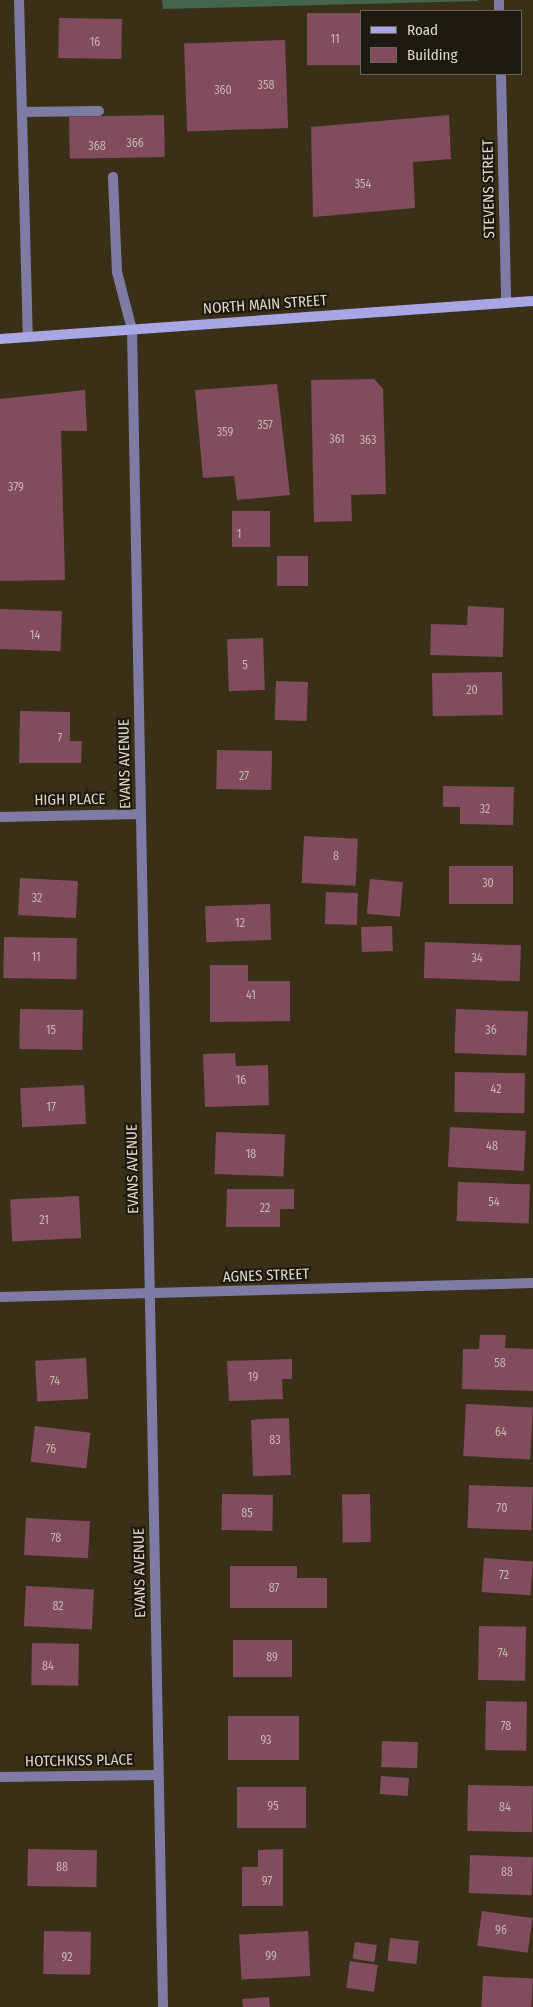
<!DOCTYPE html>
<html>
<head>
<meta charset="utf-8">
<style>
	body { margin:0 }
	#map { position:relative; width:533px; height:2007px; overflow:hidden; background:#3a3018; font-family:"Fira Sans Condensed",sans-serif }
	div>[style] { position:absolute }
	[style*='--x'] { left:calc(var(--x)*1px); top:calc(var(--y)*1px); width:calc(var(--w)*1px); rotate:calc(var(--a)*1deg) }
	.green>* { inset:0; background:#43644d }
	.building>* { inset:0; background:#814c5d; transform-origin:0 0 }
	.lane>* { height:10px; margin:-5px; padding:0 5px; transform-origin:5px; border-radius:5px; background:#7e7ca4 }
	.street>* { height:10px; margin:-5px; padding:0 5px; transform-origin:5px; border-radius:5px; background:#7e7ca4 }
	.secondary>* { height:10px; margin:-5px; padding:0 5px; transform-origin:5px; border-radius:5px; background:#a9a6e6 }
	span { translate:-50% -50%; white-space:nowrap; text-align:center; line-height:1.15; -webkit-text-stroke:4px #1d190e; paint-order:stroke }
	.number-label { font-size:12px; color:#c8b6af }
	.number-label span { -webkit-text-stroke-width:0 }
	.street-label { font-size:15px; color:#dfd9ca }
	.legend { position:absolute; left:360px; top:10px; width:162px; height:65px; box-sizing:border-box; background:#1d190e; border:1px solid #6b6659; margin:0; padding:6px 9px; list-style:none; font-size:15px; color:#dfd9ca }
	.legend li { display:flex; align-items:center; gap:10px; height:25px }
	.legend b { width:25px; border:1px solid #6b6659 }
</style>
</head>
<body>
<div id="map">
	<div class="green">
		<div style="clip-path:polygon(162px 0,478px 0,478px 1px,163px 9px)"></div>
	</div>
	<div class="building">
		<div style="left:362px;top:13px;width:52px;height:55px;rotate:90deg"></div>
		<div style="left:59px;top:18px;width:63px;height:40px;rotate:1deg"></div>
		<div style="left:285px;top:40px;width:88px;height:101px;rotate:88deg"></div>
		<div style="left:164px;top:115px;width:42px;height:95px;rotate:89deg"></div>
		<div style="clip-path:polygon(449px 115px,451px 159px,413px 162px,415px 208px,313px 217px,311px 127px)"></div>
		<div style="clip-path:polygon(374px 379px,383px 389px,386px 494px,351px 495px,352px 521px,314px 522px,311px 380px)"></div>
		<div style="clip-path:polygon(277px 384px,290px 495px,237px 500px,234px 476px,203px 478px,195px 390px)"></div>
		<div style="clip-path:polygon(85px 390px,87px 431px,61px 431px,65px 580px,0 581px,0 399px)"></div>
		<div style="left:270px;top:511px;width:36px;height:38px;rotate:90deg"></div>
		<div style="left:308px;top:556px;width:30px;height:31px;rotate:90deg"></div>
		<div style="clip-path:polygon(468px 606px,504px 608px,503px 657px,430px 655px,431px 624px,467px 625px)"></div>
		<div style="left:0;top:609px;width:62px;height:40px;rotate:2deg"></div>
		<div style="left:263px;top:638px;width:52px;height:36px;rotate:88deg"></div>
		<div style="left:502px;top:672px;width:43px;height:70px;rotate:89deg"></div>
		<div style="left:276px;top:681px;width:32px;height:39px;rotate:2deg"></div>
		<div style="clip-path:polygon(20px 711px,70px 712px,70px 741px,82px 741px,81px 763px,19px 763px)"></div>
		<div style="left:217px;top:750px;width:55px;height:39px;rotate:1deg"></div>
		<div style="clip-path:polygon(443px 786px,514px 787px,513px 825px,460px 824px,460px 807px,443px 807px)"></div>
		<div style="left:304px;top:836px;width:54px;height:47px;rotate:3deg"></div>
		<div style="left:449px;top:866px;width:64px;height:38px"></div>
		<div style="left:20px;top:878px;width:58px;height:37px;rotate:3deg"></div>
		<div style="left:370px;top:879px;width:33px;height:35px;rotate:5deg"></div>
		<div style="left:326px;top:892px;width:32px;height:32px;rotate:2deg"></div>
		<div style="left:270px;top:904px;width:36px;height:65px;rotate:88deg"></div>
		<div style="left:392px;top:926px;width:25px;height:31px;rotate:88deg"></div>
		<div style="left:4px;top:937px;width:73px;height:41px;rotate:1deg"></div>
		<div style="left:425px;top:942px;width:96px;height:36px;rotate:2deg"></div>
		<div style="clip-path:polygon(210px 965px,248px 965px,248px 981px,290px 981px,290px 1021px,210px 1022px)"></div>
		<div style="left:20px;top:1009px;width:63px;height:40px;rotate:1deg"></div>
		<div style="left:456px;top:1009px;width:72px;height:44px;rotate:2deg"></div>
		<div style="clip-path:polygon(235px 1053px,236px 1066px,268px 1065px,269px 1105px,205px 1107px,203px 1054px)"></div>
		<div style="left:455px;top:1072px;width:70px;height:40px;rotate:1deg"></div>
		<div style="left:84px;top:1085px;width:39px;height:64px;rotate:87deg"></div>
		<div style="left:450px;top:1127px;width:76px;height:40px;rotate:3deg"></div>
		<div style="left:216px;top:1132px;width:69px;height:42px;rotate:2deg"></div>
		<div style="left:458px;top:1182px;width:72px;height:39px;rotate:2deg"></div>
		<div style="clip-path:polygon(227px 1189px,294px 1189px,294px 1209px,280px 1209px,280px 1227px,226px 1227px)"></div>
		<div style="left:79px;top:1196px;width:42px;height:69px;rotate:87deg"></div>
		<div style="clip-path:polygon(480px 1335px,506px 1335px,505px 1348px,533px 1349px,533px 1391px,462px 1389px,463px 1349px,479px 1349px)"></div>
		<div style="left:86px;top:1358px;width:41px;height:51px;rotate:87deg"></div>
		<div style="clip-path:polygon(292px 1359px,292px 1379px,282px 1379px,283px 1399px,229px 1401px,227px 1361px)"></div>
		<div style="left:466px;top:1404px;width:67px;height:52px;rotate:3deg"></div>
		<div style="left:289px;top:1418px;width:57px;height:38px;rotate:88deg"></div>
		<div style="left:35px;top:1426px;width:56px;height:36px;rotate:7deg"></div>
		<div style="left:469px;top:1485px;width:64px;height:43px;rotate:2deg"></div>
		<div style="left:222px;top:1494px;width:51px;height:36px;rotate:1deg"></div>
		<div style="left:370px;top:1494px;width:48px;height:28px;rotate:89deg"></div>
		<div style="left:26px;top:1518px;width:64px;height:37px;rotate:3deg"></div>
		<div style="left:484px;top:1558px;width:49px;height:34px;rotate:4deg"></div>
		<div style="clip-path:polygon(230px 1566px,297px 1566px,297px 1578px,327px 1578px,327px 1608px,230px 1608px)"></div>
		<div style="left:26px;top:1586px;width:68px;height:40px;rotate:3deg"></div>
		<div style="left:479px;top:1626px;width:47px;height:54px;rotate:1deg"></div>
		<div style="left:233px;top:1640px;width:59px;height:37px"></div>
		<div style="left:32px;top:1643px;width:47px;height:42px;rotate:1deg"></div>
		<div style="left:486px;top:1701px;width:41px;height:49px;rotate:1deg"></div>
		<div style="left:299px;top:1716px;width:44px;height:71px;rotate:90deg"></div>
		<div style="left:382px;top:1741px;width:36px;height:26px;rotate:2deg"></div>
		<div style="left:381px;top:1776px;width:28px;height:18px;rotate:4deg"></div>
		<div style="left:468px;top:1785px;width:65px;height:46px;rotate:1deg"></div>
		<div style="left:237px;top:1787px;width:69px;height:41px"></div>
		<div style="left:28px;top:1849px;width:69px;height:37px;rotate:1deg"></div>
		<div style="clip-path:polygon(283px 1849px,283px 1906px,242px 1906px,242px 1867px,258px 1867px,258px 1850px)"></div>
		<div style="left:470px;top:1855px;width:63px;height:38px;rotate:2deg"></div>
		<div style="left:482px;top:1911px;width:51px;height:35px;rotate:8deg"></div>
		<div style="left:44px;top:1931px;width:47px;height:43px;rotate:1deg"></div>
		<div style="left:308px;top:1931px;width:45px;height:69px;rotate:87deg"></div>
		<div style="left:390px;top:1938px;width:29px;height:23px;rotate:6deg"></div>
		<div style="left:355px;top:1942px;width:22px;height:17px;rotate:8deg"></div>
		<div style="left:350px;top:1961px;width:28px;height:27px;rotate:8deg"></div>
		<div style="left:483px;top:1976px;width:50px;height:31px;rotate:3deg"></div>
		<div style="clip-path:polygon(269px 1997px,270px 2007px,243px 2007px,242px 1999px)"></div>
	</div>
	<div class="lane">
		<div style="--x:22;--y:112;--w:77;--a:-0.7"></div>
		<div style="--x:113;--y:177;--w:95;--a:87.6"></div>
		<div style="--x:117;--y:272;--w:60;--a:75.5"></div>
	</div>
	<div class="street">
		<div style="--x:19;--y:0;--w:337;--a:88.5"></div>
		<div style="--x:499;--y:0;--w:11;--a:90"></div>
		<div style="--x:501;--y:74;--w:229;--a:88.7"></div>
		<div style="--x:132;--y:330;--w:1677;--a:88.94"></div>
		<div style="--x:0;--y:817;--w:141;--a:-1.2"></div>
		<div style="--x:0;--y:1297;--w:533;--a:-1.5"></div>
		<div style="--x:0;--y:1777;--w:158;--a:-0.7"></div>
	</div>
	<div class="secondary">
		<div style="--x:0;--y:339;--w:534;--a:-4.08"></div>
	</div>
	<div class="number-label">
		<span style="left:335px;top:40px">11</span>
		<span style="left:95px;top:43px">16</span>
		<span style="left:266px;top:86px">358</span>
		<span style="left:223px;top:91px">360</span>
		<span style="left:135px;top:144px">366</span>
		<span style="left:97px;top:147px">368</span>
		<span style="left:363px;top:185px">354</span>
		<span style="left:265px;top:426px">357</span>
		<span style="left:225px;top:433px">359</span>
		<span style="left:337px;top:440px">361</span>
		<span style="left:368px;top:441px">363</span>
		<span style="left:16px;top:488px">379</span>
		<span style="left:239px;top:535px">1</span>
		<span style="left:35px;top:636px">14</span>
		<span style="left:245px;top:666px">5</span>
		<span style="left:472px;top:691px">20</span>
		<span style="left:60px;top:739px">7</span>
		<span style="left:244px;top:777px">27</span>
		<span style="left:485px;top:810px">32</span>
		<span style="left:336px;top:857px">8</span>
		<span style="left:488px;top:884px">30</span>
		<span style="left:37px;top:899px">32</span>
		<span style="left:240px;top:924px">12</span>
		<span style="left:36px;top:958px">11</span>
		<span style="left:477px;top:959px">34</span>
		<span style="left:251px;top:996px">41</span>
		<span style="left:51px;top:1031px">15</span>
		<span style="left:491px;top:1031px">36</span>
		<span style="left:241px;top:1081px">16</span>
		<span style="left:496px;top:1090px">42</span>
		<span style="left:51px;top:1108px">17</span>
		<span style="left:492px;top:1147px">48</span>
		<span style="left:251px;top:1155px">18</span>
		<span style="left:494px;top:1203px">54</span>
		<span style="left:265px;top:1209px">22</span>
		<span style="left:44px;top:1221px">21</span>
		<span style="left:500px;top:1364px">58</span>
		<span style="left:253px;top:1378px">19</span>
		<span style="left:55px;top:1382px">74</span>
		<span style="left:501px;top:1433px">64</span>
		<span style="left:275px;top:1441px">83</span>
		<span style="left:51px;top:1450px">76</span>
		<span style="left:502px;top:1509px">70</span>
		<span style="left:247px;top:1514px">85</span>
		<span style="left:56px;top:1539px">78</span>
		<span style="left:504px;top:1576px">72</span>
		<span style="left:274px;top:1589px">87</span>
		<span style="left:58px;top:1607px">82</span>
		<span style="left:503px;top:1654px">74</span>
		<span style="left:272px;top:1658px">89</span>
		<span style="left:48px;top:1667px">84</span>
		<span style="left:506px;top:1727px">78</span>
		<span style="left:266px;top:1741px">93</span>
		<span style="left:273px;top:1807px">95</span>
		<span style="left:505px;top:1808px">84</span>
		<span style="left:62px;top:1868px">88</span>
		<span style="left:507px;top:1873px">88</span>
		<span style="left:267px;top:1882px">97</span>
		<span style="left:501px;top:1931px">96</span>
		<span style="left:271px;top:1957px">99</span>
		<span style="left:67px;top:1958px">92</span>
	</div>
	<div class="street-label">
		<span style="left:489px;top:189px;rotate:-91deg">STEVENS STREET</span>
		<span style="left:265px;top:305px;rotate:-4deg">NORTH MAIN STREET</span>
		<span style="left:125px;top:764px;rotate:-91deg">EVANS AVENUE</span>
		<span style="left:70px;top:800px;rotate:-1deg">HIGH PLACE</span>
		<span style="left:133px;top:1169px;rotate:-91deg">EVANS AVENUE</span>
		<span style="left:266px;top:1276px;rotate:-2deg">AGNES STREET</span>
		<span style="left:140px;top:1573px;rotate:-91deg">EVANS AVENUE</span>
		<span style="left:79px;top:1761px;rotate:-1deg">HOTCHKISS PLACE</span>
	</div>
	<ul class="legend">
	<li><b style="height:6px;background:#a9a6e6"></b>Road</li>
	<li><b style="height:14px;background:#814c5d"></b>Building</li>
	</ul>
</div>
</body>
</html>
